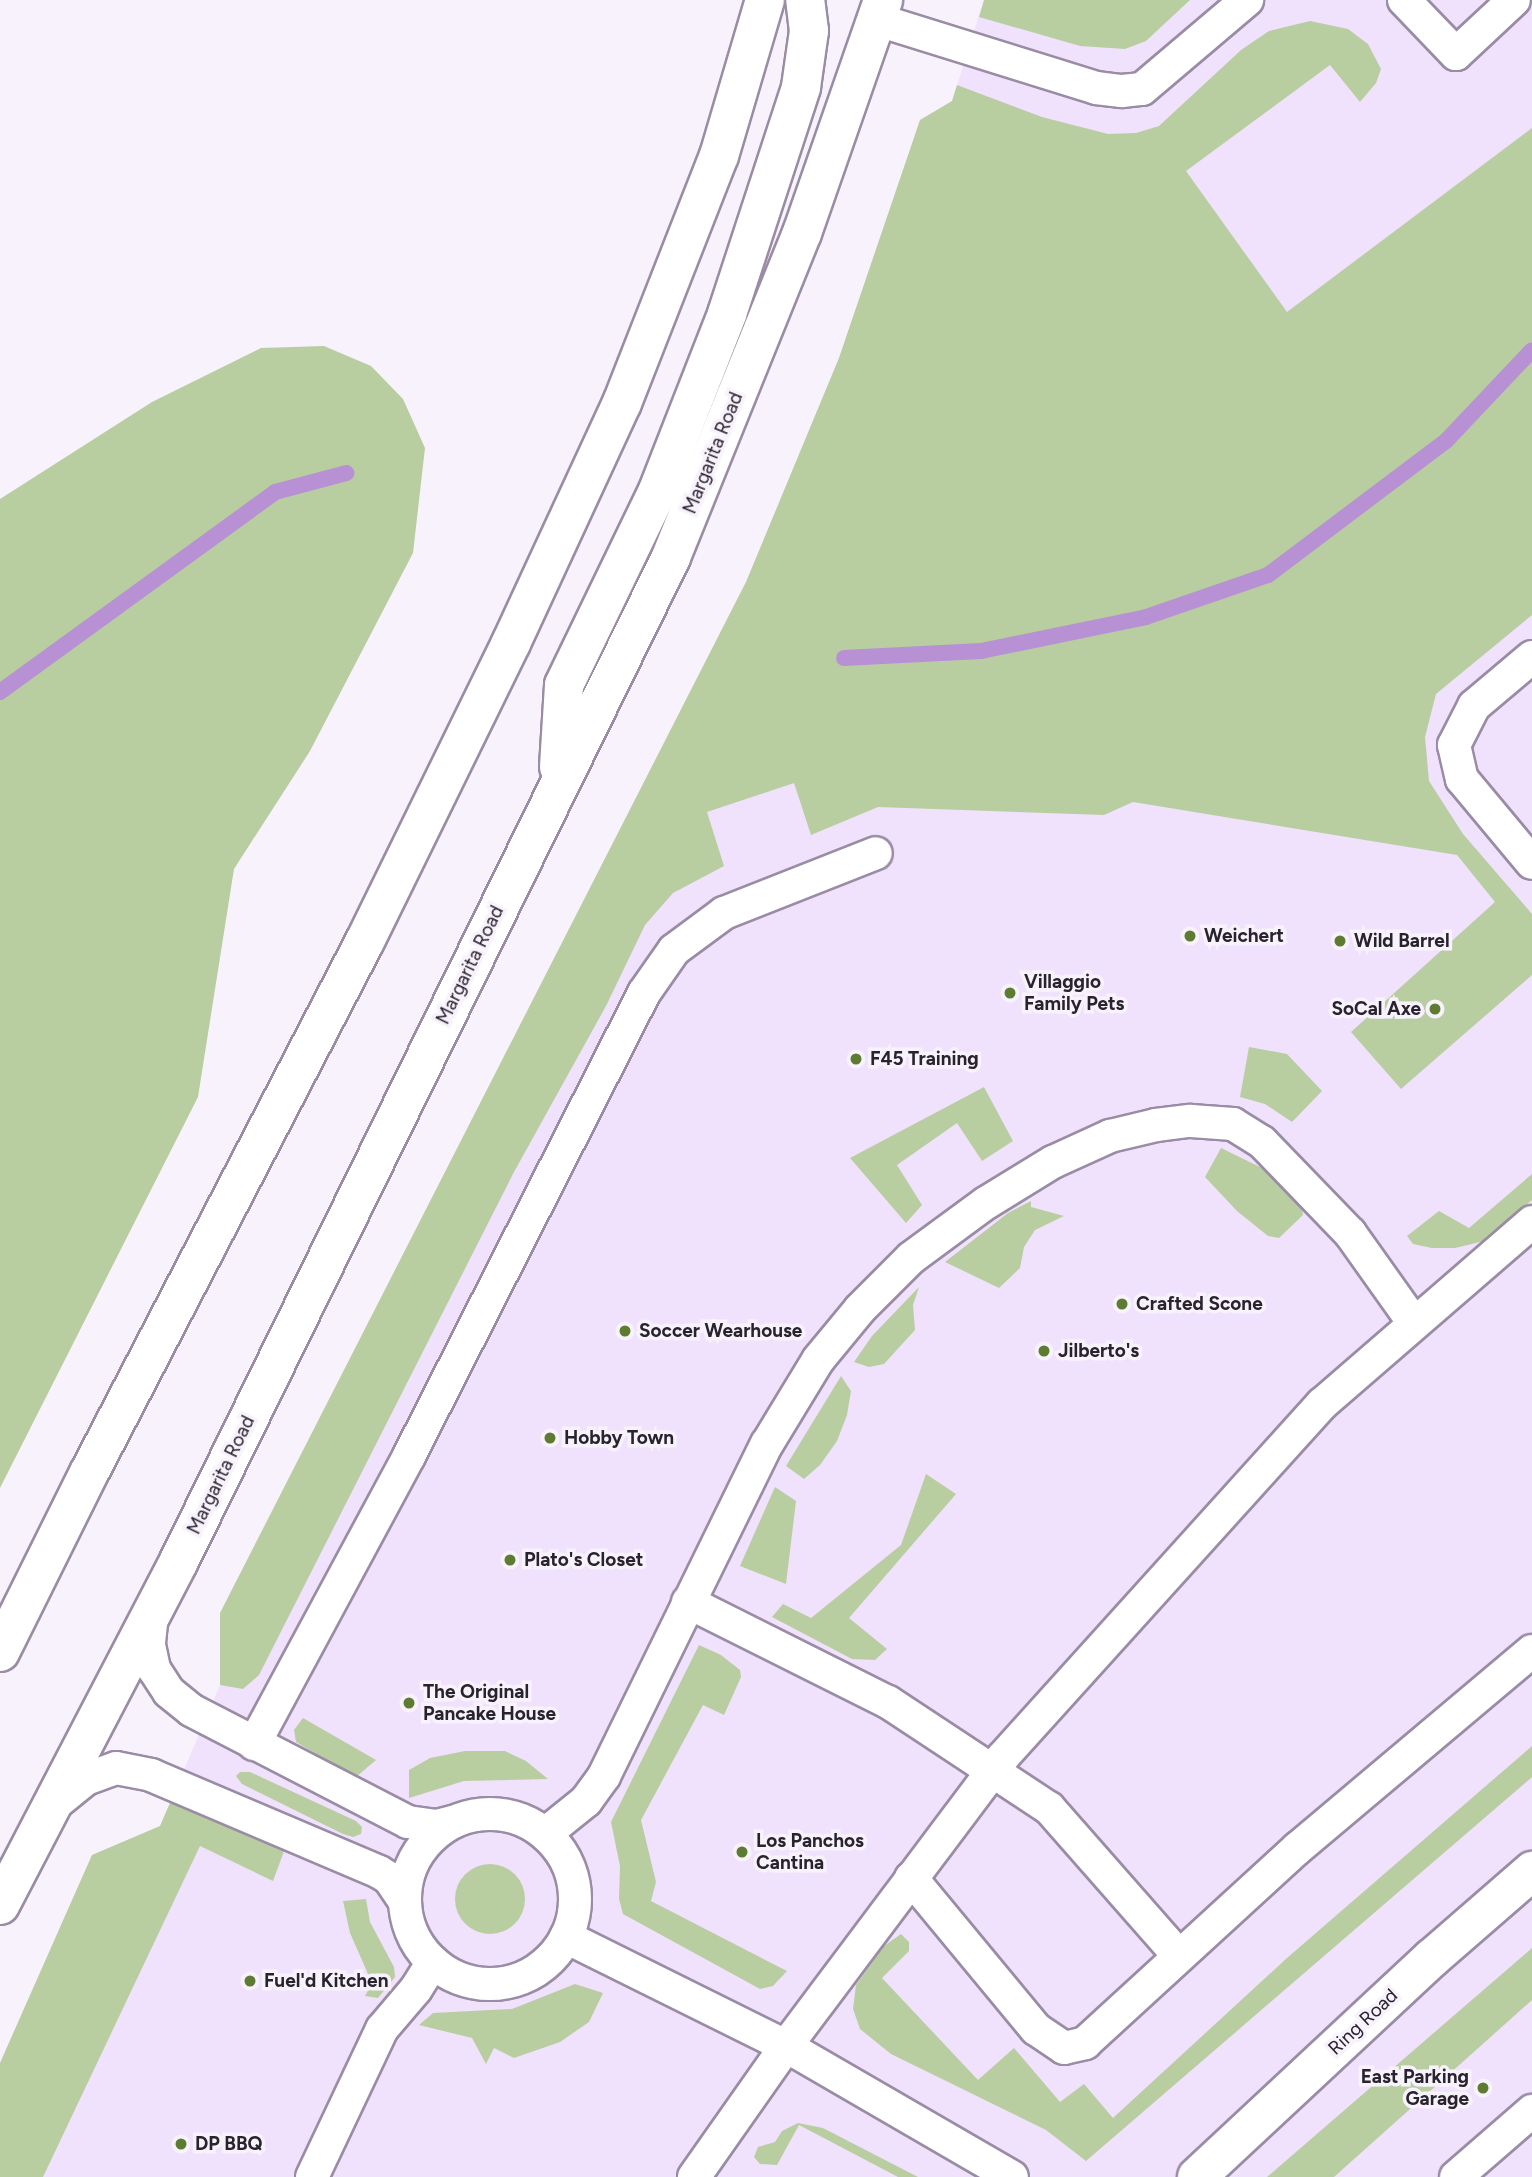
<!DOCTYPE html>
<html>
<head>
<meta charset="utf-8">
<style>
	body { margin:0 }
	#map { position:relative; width:1532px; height:2177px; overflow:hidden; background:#f8f2fd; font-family:Figtree,sans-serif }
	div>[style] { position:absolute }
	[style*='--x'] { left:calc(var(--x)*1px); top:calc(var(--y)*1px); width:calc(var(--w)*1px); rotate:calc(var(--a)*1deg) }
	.built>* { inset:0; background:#f0e1fc }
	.green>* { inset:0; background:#b9cea0 }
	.round { border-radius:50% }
	.stream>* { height:16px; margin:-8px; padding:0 8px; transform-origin:8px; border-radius:8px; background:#b791d3 }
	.roads { filter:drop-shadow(2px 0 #998ca4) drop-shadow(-2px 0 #998ca4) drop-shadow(0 2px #998ca4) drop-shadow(0 -2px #998ca4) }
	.lane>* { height:32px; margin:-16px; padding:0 16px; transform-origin:16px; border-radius:16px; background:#fff }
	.lane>.ring { margin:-16px; padding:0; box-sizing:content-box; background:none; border:32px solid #fff; border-radius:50% }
	.secondary>* { height:38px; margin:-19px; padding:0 19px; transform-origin:19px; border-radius:19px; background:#fff }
	.dots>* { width:19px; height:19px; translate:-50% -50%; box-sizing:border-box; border:4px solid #f8f2fd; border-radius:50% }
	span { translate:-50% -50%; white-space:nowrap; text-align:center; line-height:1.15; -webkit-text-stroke:7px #f8f2fd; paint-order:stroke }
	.street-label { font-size:19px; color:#28232d }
	.poi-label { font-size:19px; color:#28232d; font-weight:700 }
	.left { translate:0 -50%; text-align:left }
	.right { translate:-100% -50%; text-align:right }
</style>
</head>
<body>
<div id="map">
	<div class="built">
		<div style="clip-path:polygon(984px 0,1532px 0,1532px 2177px,0 2177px,0 2063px,92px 1855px,160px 1826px,220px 1685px,220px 1613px,746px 582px,839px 358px,920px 120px,952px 101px)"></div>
	</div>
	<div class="green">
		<div style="clip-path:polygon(984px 0,1190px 0,1146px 41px,1125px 49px,1080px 46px,979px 17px)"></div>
		<div style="clip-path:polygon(1310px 21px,1348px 29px,1368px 44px,1381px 69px,1376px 83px,1360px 102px,1330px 65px,1186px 171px,1287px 312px,1532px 128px,1532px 615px,1436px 694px,1425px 737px,1429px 781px,1463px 834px,1532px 914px,1532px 975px,1401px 1089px,1351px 1032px,1495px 902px,1457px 855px,1133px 802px,1104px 815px,878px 807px,811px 835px,794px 783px,707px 812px,724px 866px,673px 893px,645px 925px,606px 1006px,514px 1172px,259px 1675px,243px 1689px,220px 1685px,220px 1613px,746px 582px,839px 358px,920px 120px,952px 101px,957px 85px,1042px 117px,1108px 134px,1136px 133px,1159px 126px,1241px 50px,1269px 31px)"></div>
		<div style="clip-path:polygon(324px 346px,371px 366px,403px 399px,425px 448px,413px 553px,310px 751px,234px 869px,198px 1097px,0 1488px,0 499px,152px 402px,261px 348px)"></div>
		<div style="clip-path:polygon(1249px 1047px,1287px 1054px,1322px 1091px,1292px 1122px,1265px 1104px,1240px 1097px)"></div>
		<div style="clip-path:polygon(984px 1087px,1013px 1141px,982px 1161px,957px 1123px,897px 1165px,922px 1205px,906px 1223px,850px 1158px)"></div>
		<div style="clip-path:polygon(1221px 1148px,1262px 1168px,1301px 1199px,1303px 1215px,1279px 1238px,1268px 1236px,1237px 1211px,1205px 1177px)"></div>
		<div style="clip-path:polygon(1532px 1174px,1532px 1200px,1484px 1241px,1455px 1248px,1432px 1248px,1413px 1244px,1407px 1236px,1439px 1211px,1469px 1228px)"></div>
		<div style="clip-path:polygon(1031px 1201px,1031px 1207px,1064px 1216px,1035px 1230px,1024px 1247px,1020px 1268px,999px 1288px,945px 1262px,1008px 1213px)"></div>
		<div style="clip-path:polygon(919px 1287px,913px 1305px,915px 1330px,884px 1364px,869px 1367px,854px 1362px,872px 1336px)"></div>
		<div style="clip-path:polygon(841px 1376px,851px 1391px,847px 1415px,837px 1441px,820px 1465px,804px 1479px,786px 1466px)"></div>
		<div style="clip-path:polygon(926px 1474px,956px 1494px,849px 1618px,887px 1649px,875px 1660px,852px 1659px,772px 1617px,783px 1604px,811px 1618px,901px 1545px)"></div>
		<div style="clip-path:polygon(775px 1487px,796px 1501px,786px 1584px,740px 1566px)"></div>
		<div style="clip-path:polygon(699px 1645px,721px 1655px,740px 1670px,741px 1677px,724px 1715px,703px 1705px,641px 1820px,656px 1882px,651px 1901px,787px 1971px,773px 1986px,760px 1989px,623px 1914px,619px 1899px,620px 1866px,611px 1822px)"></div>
		<div style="clip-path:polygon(303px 1718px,376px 1760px,356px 1777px,296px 1742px,294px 1730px)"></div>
		<div style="clip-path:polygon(1532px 1746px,1532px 1777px,1086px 2161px,1046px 2130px,891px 2054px,860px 2029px,853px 2009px,856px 1985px,884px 1946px,901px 1934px,909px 1942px,909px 1951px,882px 1978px,978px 2080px,1014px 2048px,1060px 2102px,1084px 2084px,1113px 2118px,1287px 1958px)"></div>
		<div style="clip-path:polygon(465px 1751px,505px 1751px,526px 1761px,548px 1779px,464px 1781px,409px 1798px,409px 1770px,430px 1758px)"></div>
		<div style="clip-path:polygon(240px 1772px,250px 1772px,356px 1821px,362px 1827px,361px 1834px,353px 1837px,343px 1834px,242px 1784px,236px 1776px)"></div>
		<div style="clip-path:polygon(170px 1803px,287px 1843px,273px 1881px,200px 1846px,43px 2177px,0 2177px,0 2063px,92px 1855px,160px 1826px)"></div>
		<div class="round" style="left:455px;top:1864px;width:70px;height:70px"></div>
		<div style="clip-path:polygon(366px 1899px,370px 1922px,394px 1967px,395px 1977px,378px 1998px,365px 1996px,372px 1983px,350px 1933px,343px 1901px)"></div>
		<div style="clip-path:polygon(1532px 1948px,1532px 2000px,1334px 2177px,1267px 2177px)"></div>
		<div style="clip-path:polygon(575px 1984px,603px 1993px,589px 2022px,560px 2042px,514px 2058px,494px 2048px,486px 2064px,472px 2038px,419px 2025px,433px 2013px,512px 2009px)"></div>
		<div style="clip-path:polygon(798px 2123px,823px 2128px,918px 2177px,898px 2177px,799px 2125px,777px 2165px,760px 2164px,754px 2157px,758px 2147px,775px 2142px,782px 2131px)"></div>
	</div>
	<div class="stream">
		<div style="--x:844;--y:658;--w:137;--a:-2.9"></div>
		<div style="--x:981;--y:651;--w:168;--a:-11.6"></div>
		<div style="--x:1146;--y:617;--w:129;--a:-19"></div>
		<div style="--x:1268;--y:575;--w:223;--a:-37"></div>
		<div style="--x:1446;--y:441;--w:125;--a:-46.6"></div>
		<div style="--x:0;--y:692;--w:340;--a:-36"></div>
		<div style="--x:275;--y:492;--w:74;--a:-14.8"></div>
	</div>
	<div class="roads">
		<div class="lane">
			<div style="--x:1404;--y:0;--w:75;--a:46.1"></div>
			<div style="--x:1456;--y:54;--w:79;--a:-43"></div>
			<div style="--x:878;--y:20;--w:228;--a:17.3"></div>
			<div style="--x:1096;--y:88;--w:26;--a:7"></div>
			<div style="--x:1122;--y:91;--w:20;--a:-6"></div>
			<div style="--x:1142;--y:89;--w:138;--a:-40.3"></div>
			<div style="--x:1532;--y:657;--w:76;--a:139.8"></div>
			<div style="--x:1474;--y:706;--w:44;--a:117.1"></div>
			<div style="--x:1454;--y:745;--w:35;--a:77"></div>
			<div style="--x:1462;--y:779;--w:109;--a:50.2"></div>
			<div style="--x:688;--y:1602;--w:224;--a:26.6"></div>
			<div style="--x:888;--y:1702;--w:193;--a:33.4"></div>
			<div style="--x:1049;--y:1808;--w:196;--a:48.7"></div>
			<div style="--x:152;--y:1614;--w:31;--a:96"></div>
			<div style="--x:149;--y:1645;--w:25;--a:78"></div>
			<div style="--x:154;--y:1669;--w:27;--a:57"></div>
			<div style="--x:169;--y:1692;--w:28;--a:39"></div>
			<div style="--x:191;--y:1710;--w:244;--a:27.3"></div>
			<div style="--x:408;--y:1822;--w:29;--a:8"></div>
			<div style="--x:437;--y:1826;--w:16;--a:-15"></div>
			<div style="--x:254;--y:1744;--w:327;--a:-61.7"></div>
			<div style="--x:409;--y:1456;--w:519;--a:-63.09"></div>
			<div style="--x:644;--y:993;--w:52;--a:-55.1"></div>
			<div style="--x:674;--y:950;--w:62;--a:-36.5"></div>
			<div style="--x:724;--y:913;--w:163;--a:-21.5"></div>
			<div style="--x:55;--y:1804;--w:40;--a:-39"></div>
			<div style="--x:86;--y:1779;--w:32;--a:-20"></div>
			<div style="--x:116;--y:1768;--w:36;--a:11"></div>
			<div style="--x:151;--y:1775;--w:248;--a:23"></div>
			<div style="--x:379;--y:1872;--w:12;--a:31"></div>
			<div style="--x:389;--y:1878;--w:27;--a:56"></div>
			<div class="ring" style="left:405px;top:1814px;width:138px;height:138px"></div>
			<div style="--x:545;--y:1834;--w:53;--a:-38.8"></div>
			<div style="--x:586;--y:1801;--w:31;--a:-54"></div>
			<div style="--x:604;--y:1776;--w:370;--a:-63.9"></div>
			<div style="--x:767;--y:1444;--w:98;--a:-58.7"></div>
			<div style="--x:818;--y:1360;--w:66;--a:-50.5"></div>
			<div style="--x:860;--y:1309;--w:72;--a:-45"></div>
			<div style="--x:911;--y:1258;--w:93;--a:-36.3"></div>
			<div style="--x:986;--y:1203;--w:79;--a:-31.5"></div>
			<div style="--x:1053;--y:1162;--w:63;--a:-24.5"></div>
			<div style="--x:1110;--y:1136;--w:47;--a:-13.4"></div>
			<div style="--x:1156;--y:1125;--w:35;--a:-7"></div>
			<div style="--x:1191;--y:1121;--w:42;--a:4.1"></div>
			<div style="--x:1233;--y:1124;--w:34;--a:32"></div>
			<div style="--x:1262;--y:1142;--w:127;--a:46"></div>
			<div style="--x:1350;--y:1233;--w:110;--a:54.6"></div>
			<div style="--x:911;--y:1878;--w:196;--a:50.4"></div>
			<div style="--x:1036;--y:2029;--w:34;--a:34"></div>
			<div style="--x:1064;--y:2048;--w:22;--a:-13"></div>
			<div style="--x:1085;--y:2043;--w:289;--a:-42.5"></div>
			<div style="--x:1298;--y:1848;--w:306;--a:-40.1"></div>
			<div style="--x:566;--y:1937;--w:246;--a:26.4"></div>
			<div style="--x:786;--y:2046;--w:261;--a:30.1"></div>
			<div style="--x:312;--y:2177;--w:164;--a:-64.7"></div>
			<div style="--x:382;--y:2029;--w:52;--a:-49.6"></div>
			<div style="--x:416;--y:1989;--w:32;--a:-58"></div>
			<div style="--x:694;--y:2177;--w:160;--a:-54.9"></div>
			<div style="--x:786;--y:2046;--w:360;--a:-53.1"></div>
			<div style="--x:1002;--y:1758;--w:477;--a:-47.9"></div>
			<div style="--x:1322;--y:1404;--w:278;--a:-40.9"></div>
			<div style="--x:1456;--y:2177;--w:101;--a:-41"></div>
		</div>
		<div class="secondary">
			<div style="--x:559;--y:767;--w:82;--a:-86.5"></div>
			<div style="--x:564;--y:685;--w:213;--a:-64.2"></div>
			<div style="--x:657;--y:493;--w:192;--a:-68.6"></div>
			<div style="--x:727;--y:314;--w:239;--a:-71.9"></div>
			<div style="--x:801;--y:87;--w:57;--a:-81.9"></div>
			<div style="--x:809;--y:31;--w:31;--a:-97"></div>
			<div style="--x:0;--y:1652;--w:202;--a:-63.6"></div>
			<div style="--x:90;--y:1471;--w:597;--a:-62.58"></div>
			<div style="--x:365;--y:941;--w:332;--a:-63.9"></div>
			<div style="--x:511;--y:643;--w:264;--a:-65.2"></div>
			<div style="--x:622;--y:403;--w:265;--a:-68.6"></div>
			<div style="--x:719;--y:156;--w:163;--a:-73.6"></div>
			<div style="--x:0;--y:1905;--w:388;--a:-62.5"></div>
			<div style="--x:179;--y:1561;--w:1118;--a:-63.89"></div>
			<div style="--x:671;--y:557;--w:349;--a:-68"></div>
			<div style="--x:802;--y:233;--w:247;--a:-70.8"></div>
			<div style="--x:1197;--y:2177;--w:321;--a:-43"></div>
			<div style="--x:1432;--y:1958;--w:133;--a:-41"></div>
		</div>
	</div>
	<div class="dots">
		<div style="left:1190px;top:936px;background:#5e7c31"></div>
		<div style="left:1340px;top:941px;background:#5e7c31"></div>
		<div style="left:1010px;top:993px;background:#5e7c31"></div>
		<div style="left:1435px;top:1009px;background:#5e7c31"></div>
		<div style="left:856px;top:1059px;background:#5e7c31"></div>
		<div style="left:1122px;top:1304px;background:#5e7c31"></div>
		<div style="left:625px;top:1331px;background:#5e7c31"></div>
		<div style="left:1044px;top:1351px;background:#5e7c31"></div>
		<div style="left:550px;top:1438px;background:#5e7c31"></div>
		<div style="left:510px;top:1560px;background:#5e7c31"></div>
		<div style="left:409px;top:1703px;background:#5e7c31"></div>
		<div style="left:742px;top:1852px;background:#5e7c31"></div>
		<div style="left:250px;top:1981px;background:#5e7c31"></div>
		<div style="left:1483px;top:2088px;background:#5e7c31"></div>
		<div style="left:181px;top:2144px;background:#5e7c31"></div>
	</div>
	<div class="street-label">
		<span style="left:713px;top:453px;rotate:-68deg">Margarita Road</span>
		<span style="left:470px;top:965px;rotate:-64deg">Margarita Road</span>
		<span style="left:221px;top:1475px;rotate:-64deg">Margarita Road</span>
		<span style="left:1363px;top:2022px;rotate:-43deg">Ring Road</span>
	</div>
	<div class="poi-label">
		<span class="left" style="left:1204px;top:936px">Weichert</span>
		<span class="left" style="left:1354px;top:941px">Wild Barrel</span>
		<span class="left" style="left:1024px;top:993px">Villaggio<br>Family Pets</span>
		<span class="right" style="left:1421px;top:1009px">SoCal Axe</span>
		<span class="left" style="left:870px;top:1059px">F45 Training</span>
		<span class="left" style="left:1136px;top:1304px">Crafted Scone</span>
		<span class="left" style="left:639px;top:1331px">Soccer Wearhouse</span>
		<span class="left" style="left:1058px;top:1351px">Jilberto's</span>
		<span class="left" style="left:564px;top:1438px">Hobby Town</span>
		<span class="left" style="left:524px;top:1560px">Plato's Closet</span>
		<span class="left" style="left:423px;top:1703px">The Original<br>Pancake House</span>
		<span class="left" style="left:756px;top:1852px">Los Panchos<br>Cantina</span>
		<span class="left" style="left:264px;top:1981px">Fuel'd Kitchen</span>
		<span class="right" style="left:1469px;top:2088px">East Parking<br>Garage</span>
		<span class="left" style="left:195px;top:2144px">DP BBQ</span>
	</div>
</div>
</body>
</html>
